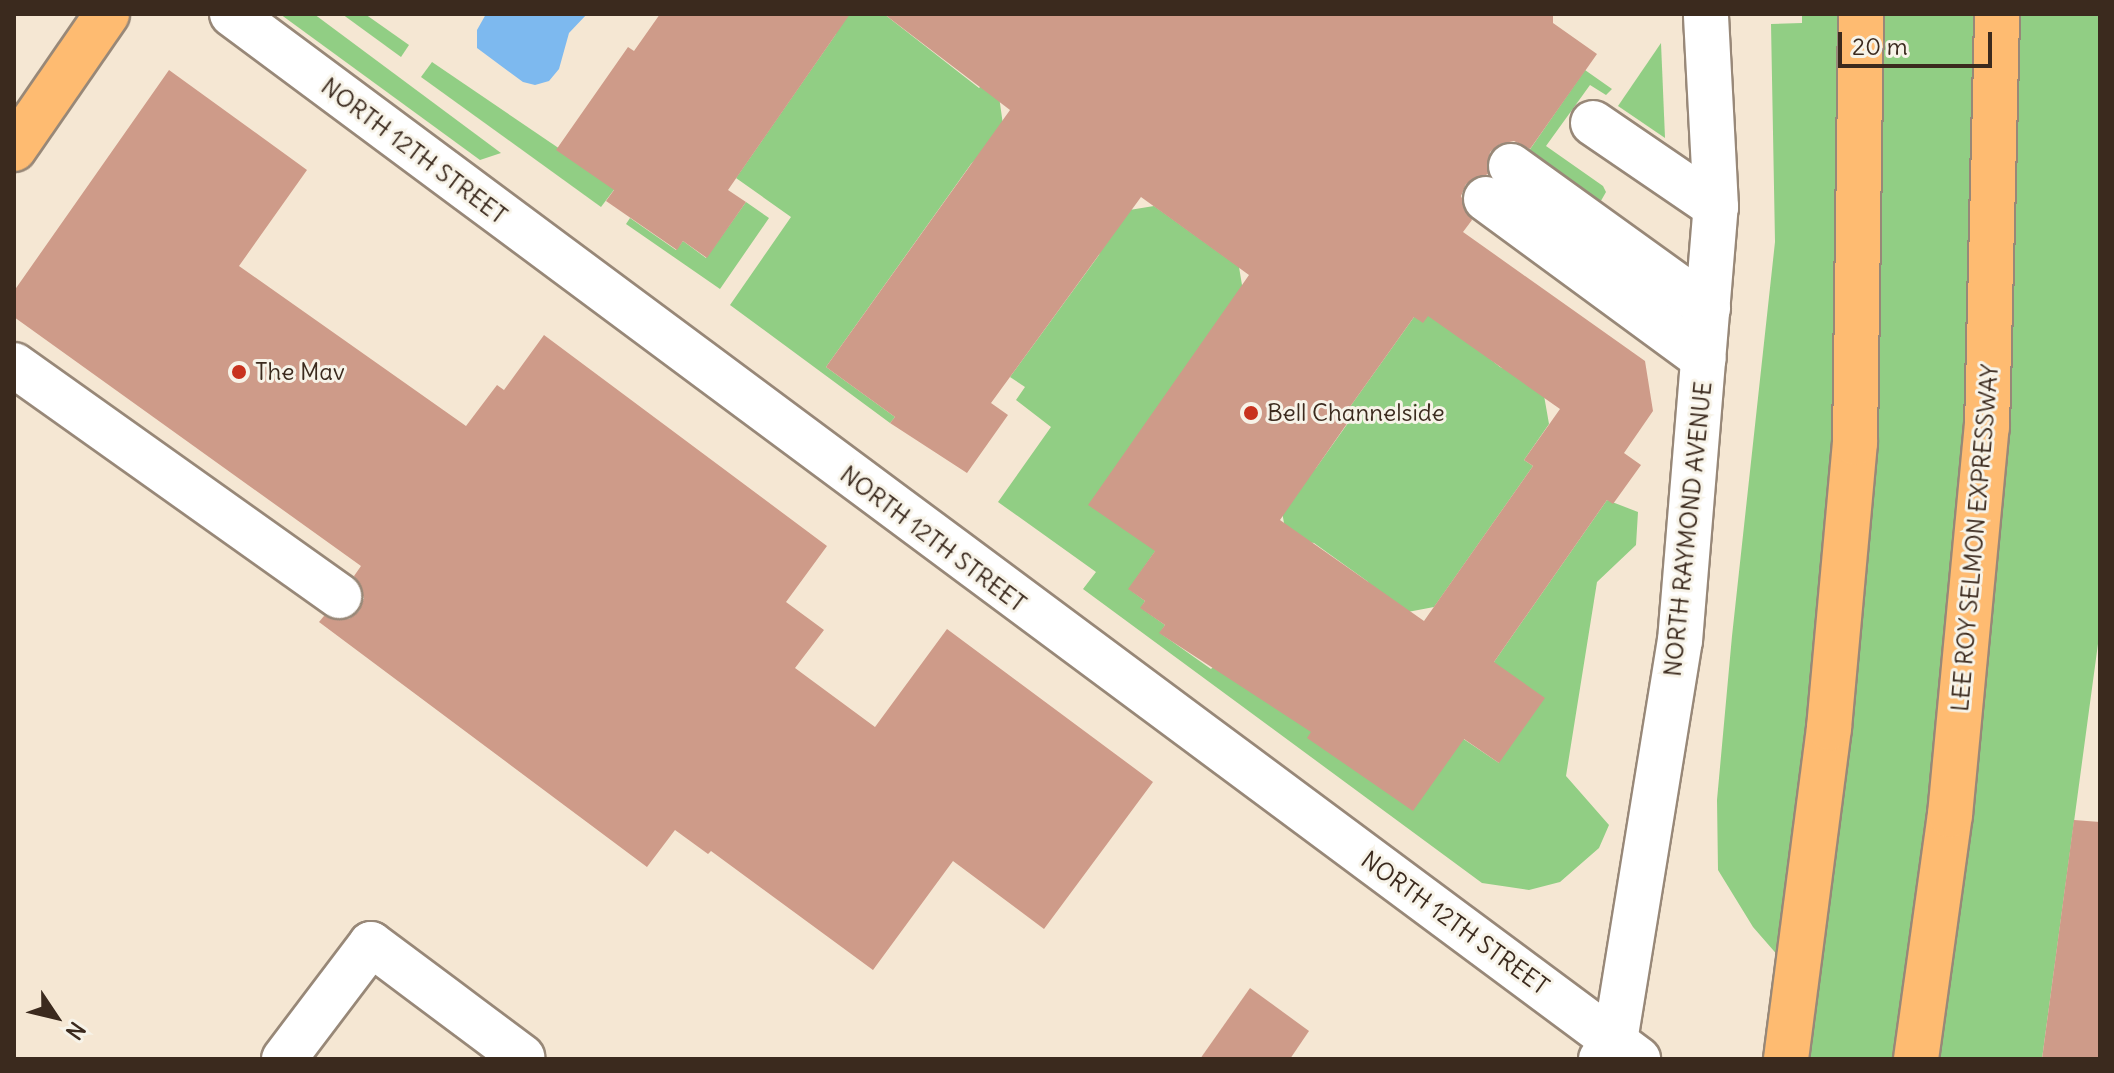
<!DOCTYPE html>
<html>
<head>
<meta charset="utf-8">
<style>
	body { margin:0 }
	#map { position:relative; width:2114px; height:1073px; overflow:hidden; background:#f5e7d3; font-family:Delius,sans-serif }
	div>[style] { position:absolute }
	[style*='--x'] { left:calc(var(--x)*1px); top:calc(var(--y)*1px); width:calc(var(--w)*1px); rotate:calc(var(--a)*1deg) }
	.green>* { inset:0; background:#91ce84 }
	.water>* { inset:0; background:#7db9ef }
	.building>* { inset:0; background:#ce9b89 }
	.roads { filter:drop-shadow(2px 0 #988878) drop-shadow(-2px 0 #988878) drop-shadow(0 2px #988878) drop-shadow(0 -2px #988878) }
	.minor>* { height:44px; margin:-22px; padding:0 22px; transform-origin:22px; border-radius:22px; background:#fff }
	.major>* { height:44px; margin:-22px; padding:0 22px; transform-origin:22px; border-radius:22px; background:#febb71 }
	.highway>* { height:44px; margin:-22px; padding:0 22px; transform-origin:22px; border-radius:22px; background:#febb71 }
	.dots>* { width:22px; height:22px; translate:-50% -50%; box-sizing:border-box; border:4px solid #f7f3e8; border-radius:50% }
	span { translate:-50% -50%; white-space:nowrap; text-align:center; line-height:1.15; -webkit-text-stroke:6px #f7f3e8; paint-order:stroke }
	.street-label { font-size:24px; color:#3b2a1e }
	.poi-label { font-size:24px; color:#3b2a1e }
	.left { translate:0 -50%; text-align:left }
	.frame { position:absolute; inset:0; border:16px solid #3b2a1e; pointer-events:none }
	.north { position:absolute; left:16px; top:977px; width:80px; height:80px; -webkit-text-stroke:6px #f7f3e8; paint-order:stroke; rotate:125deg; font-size:22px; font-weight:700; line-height:32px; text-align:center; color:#3b2a1e }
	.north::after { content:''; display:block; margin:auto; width:28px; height:36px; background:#3b2a1e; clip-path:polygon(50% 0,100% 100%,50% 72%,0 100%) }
	.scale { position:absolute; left:1838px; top:32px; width:154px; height:36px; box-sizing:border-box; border:4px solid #3b2a1e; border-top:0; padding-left:10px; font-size:24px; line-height:28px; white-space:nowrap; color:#3b2a1e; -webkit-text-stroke:6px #f7f3e8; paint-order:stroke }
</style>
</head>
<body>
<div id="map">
	<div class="green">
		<div style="clip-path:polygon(280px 14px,314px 14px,501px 153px,480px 160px)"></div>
		<div style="clip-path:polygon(342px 14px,365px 14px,409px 45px,401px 57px)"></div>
		<div style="clip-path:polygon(856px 14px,884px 14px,979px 88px,986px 81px,998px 89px,1004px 132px,971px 164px,826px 367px,895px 417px,890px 423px,730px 305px,791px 217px,736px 178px,836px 34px,834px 18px)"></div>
		<div style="clip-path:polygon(1802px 14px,2100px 14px,2100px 629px,2042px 1059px,1804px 1059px,1780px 958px,1753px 927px,1718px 870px,1717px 800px,1732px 636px,1775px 242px,1771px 24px,1802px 23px)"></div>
		<div style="clip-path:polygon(1661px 43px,1665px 138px,1618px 106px)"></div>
		<div style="clip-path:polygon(432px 62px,616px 187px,601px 207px,421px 77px)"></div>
		<div style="clip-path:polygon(1585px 70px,1612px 89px,1606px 95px,1590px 85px,1546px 146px,1603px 186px,1606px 192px,1598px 206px,1524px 158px)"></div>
		<div style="clip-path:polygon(746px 202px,769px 218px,720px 289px,626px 224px,630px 218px,676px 250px,683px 241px,706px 258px)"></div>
		<div style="clip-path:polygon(1154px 206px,1239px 267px,1245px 303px,1158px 547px,1129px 589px,1145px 601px,1141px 608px,1165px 625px,1160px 633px,1211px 669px,1215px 665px,1459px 736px,1499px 763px,1494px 662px,1607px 500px,1638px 512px,1636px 545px,1597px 582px,1566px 776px,1609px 825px,1599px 848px,1560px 882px,1529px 890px,1482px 883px,1083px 589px,1096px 572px,998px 502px,1051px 427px,1016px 400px,1025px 387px,1010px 377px,1099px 255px,1111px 213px)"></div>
		<div style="clip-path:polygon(1431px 312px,1500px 367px,1542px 384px,1549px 424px,1524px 460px,1533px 466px,1434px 607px,1397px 614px,1367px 581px,1314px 543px,1287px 539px,1279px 496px,1316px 468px,1353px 416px,1347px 411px,1414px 317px)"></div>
	</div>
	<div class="water">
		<div style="clip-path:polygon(486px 14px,587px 14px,569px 33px,559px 69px,549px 81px,535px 85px,523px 82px,477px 48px,477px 30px)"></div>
	</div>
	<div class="building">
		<div style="clip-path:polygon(660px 14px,850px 14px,728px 190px,746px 202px,707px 258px,683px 241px,677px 250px,606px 201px,614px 190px,556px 150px,628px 47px,634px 51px)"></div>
		<div style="clip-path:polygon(evenodd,884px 14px,1553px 14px,1553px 23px,1597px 54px,1530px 149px,1514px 141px,1500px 144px,1490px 152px,1488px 174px,1466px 184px,1461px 196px,1472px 220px,1463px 232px,1645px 361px,1653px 411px,1624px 453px,1641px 465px,1613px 504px,1607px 500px,1494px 662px,1545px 698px,1499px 763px,1464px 739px,1413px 811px,1307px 738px,1311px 732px,1159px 633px,1165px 625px,1140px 608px,1145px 601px,1128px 589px,1155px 551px,1088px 505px,1249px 275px,1141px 197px,991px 403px,1008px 415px,967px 473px,890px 423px,895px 417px,826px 367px,1010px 110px,884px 14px,1428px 316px,1560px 409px,1524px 460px,1533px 466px,1424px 621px,1280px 520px,1353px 415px,1347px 411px,1414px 317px,1423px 323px,1428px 316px)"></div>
		<div style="clip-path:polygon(169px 70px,307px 170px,239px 266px,466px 426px,497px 385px,504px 390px,544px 335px,827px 546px,786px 602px,824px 630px,795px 668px,875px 727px,947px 629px,1153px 782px,1044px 929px,953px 861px,873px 970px,711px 851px,708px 854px,675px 830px,647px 867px,319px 622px,324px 616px,349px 619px,359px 611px,364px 598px,354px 576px,361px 566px,14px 317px,14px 291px)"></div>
		<div style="clip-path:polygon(2074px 820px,2100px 822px,2100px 1059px,2042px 1059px)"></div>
		<div style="clip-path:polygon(1250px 988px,1309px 1031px,1290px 1059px,1200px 1059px)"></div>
	</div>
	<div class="roads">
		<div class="minor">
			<div style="--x:232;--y:14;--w:1752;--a:36.62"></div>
			<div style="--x:1593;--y:123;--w:149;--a:34.3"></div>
			<div style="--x:1511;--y:166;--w:243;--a:35.8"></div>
			<div style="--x:1486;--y:199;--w:270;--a:36.3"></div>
			<div style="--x:14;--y:365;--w:399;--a:35.4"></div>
			<div style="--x:284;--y:1059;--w:144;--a:-52.9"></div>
			<div style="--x:371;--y:944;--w:189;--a:36.8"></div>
			<div style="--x:1601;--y:1059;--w:23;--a:-52"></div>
			<div style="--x:1615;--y:1041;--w:405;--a:-80.8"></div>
			<div style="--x:1680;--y:641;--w:435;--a:-85.3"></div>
			<div style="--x:1716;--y:207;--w:193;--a:-93"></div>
		</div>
		<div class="major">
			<div style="--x:14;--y:149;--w:164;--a:-55.4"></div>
		</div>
		<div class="highway">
			<div style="--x:1786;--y:1059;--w:334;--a:-82.6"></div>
			<div style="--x:1829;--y:728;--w:286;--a:-84.8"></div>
			<div style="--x:1855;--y:443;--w:429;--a:-89.2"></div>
			<div style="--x:1916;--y:1059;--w:246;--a:-82.1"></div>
			<div style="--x:1950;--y:815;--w:390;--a:-84.6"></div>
			<div style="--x:1987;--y:427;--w:413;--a:-88.6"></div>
		</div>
	</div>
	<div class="dots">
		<div style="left:239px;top:372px;background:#c8321e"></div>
		<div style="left:1251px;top:413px;background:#c8321e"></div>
	</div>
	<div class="street-label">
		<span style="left:414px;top:151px;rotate:37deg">NORTH 12TH STREET</span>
		<span style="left:1688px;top:529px;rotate:-84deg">NORTH RAYMOND AVENUE</span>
		<span style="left:1975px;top:538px;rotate:-85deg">LEE ROY SELMON EXPRESSWAY</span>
		<span style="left:933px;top:539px;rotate:37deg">NORTH 12TH STREET</span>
		<span style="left:1455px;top:923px;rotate:36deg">NORTH 12TH STREET</span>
	</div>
	<div class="poi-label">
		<span class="left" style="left:255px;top:372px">The Mav</span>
		<span class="left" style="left:1267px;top:413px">Bell Channelside</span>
	</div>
	<div class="frame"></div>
	<div class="north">N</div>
	<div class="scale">20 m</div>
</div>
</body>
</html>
